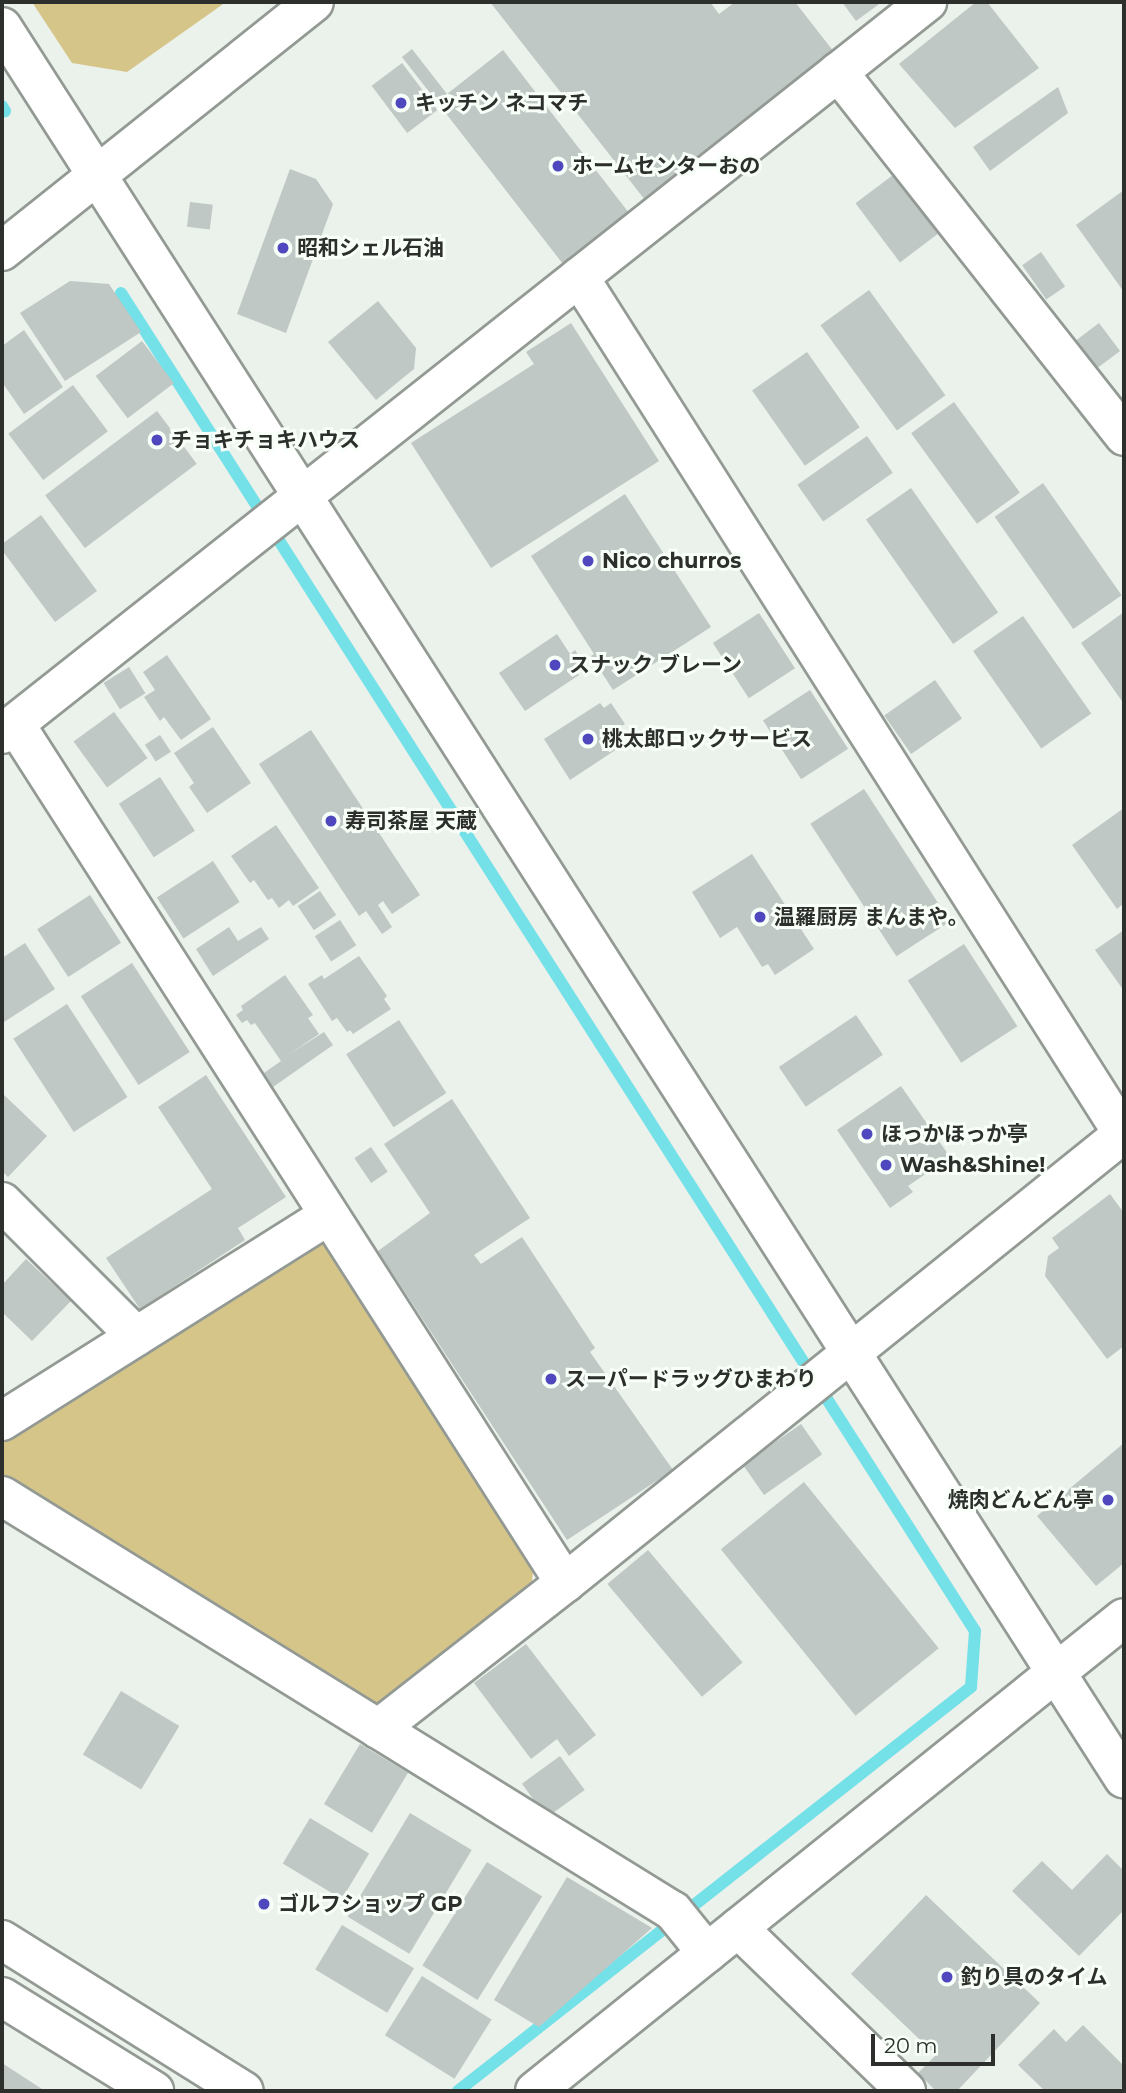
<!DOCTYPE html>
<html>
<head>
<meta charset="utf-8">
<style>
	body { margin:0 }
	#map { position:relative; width:1126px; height:2093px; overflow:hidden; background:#ebf1eb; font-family:Montserrat,"Noto Sans JP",sans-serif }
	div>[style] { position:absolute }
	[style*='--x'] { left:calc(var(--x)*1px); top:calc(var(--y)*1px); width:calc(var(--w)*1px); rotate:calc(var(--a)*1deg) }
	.green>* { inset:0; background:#d5c589 }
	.stream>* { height:12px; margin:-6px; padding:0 6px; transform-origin:6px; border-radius:6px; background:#74e0e7 }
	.building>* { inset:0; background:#bfc8c5; transform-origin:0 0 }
	.roads { filter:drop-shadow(2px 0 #939a94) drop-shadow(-2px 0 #939a94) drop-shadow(0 2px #939a94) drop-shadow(0 -2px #939a94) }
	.minor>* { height:38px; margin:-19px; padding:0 19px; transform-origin:19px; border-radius:19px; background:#fff }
	.dots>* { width:19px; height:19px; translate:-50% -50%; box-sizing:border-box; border:4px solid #f8fff8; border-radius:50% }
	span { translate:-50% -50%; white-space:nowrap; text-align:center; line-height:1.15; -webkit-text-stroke:6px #f8fff8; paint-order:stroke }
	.poi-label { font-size:21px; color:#2c2f2c; font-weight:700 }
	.left { translate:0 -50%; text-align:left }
	.right { translate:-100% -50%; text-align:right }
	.frame { position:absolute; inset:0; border:4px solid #2c2f2c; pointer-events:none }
	.scale { position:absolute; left:871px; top:2034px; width:124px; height:32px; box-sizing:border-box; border:4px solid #2c2f2c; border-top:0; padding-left:9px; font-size:21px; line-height:24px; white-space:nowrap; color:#2c2f2c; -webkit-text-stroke:5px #f8fff8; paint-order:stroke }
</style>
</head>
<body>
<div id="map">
	<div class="green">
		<div style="clip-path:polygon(32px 2px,226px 2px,127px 72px,72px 63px)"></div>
		<div style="clip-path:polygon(306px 1239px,327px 1243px,534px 1565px,531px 1588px,389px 1703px,367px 1704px,2px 1476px,2px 1432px)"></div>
	</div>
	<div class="stream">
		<div style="--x:2;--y:106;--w:6;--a:59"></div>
		<div style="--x:121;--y:293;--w:1587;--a:57.45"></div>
		<div style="--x:975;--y:1631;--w:56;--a:94.1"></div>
		<div style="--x:971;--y:1687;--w:653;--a:141.78"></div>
	</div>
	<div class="building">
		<div style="clip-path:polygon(490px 2px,710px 2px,719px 14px,735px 2px,795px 2px,834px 52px,645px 200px)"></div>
		<div style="clip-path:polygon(842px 2px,882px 2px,856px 21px)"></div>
		<div style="clip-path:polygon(976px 2px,987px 2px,1039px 68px,955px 128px,899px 64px)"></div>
		<div style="clip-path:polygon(412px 49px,447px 94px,503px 50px,629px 213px,563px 264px,402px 57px)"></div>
		<div style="left:402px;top:63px;width:59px;height:38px;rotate:53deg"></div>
		<div style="clip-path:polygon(1058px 87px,1068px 113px,990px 171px,973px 147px)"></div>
		<div style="clip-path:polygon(290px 169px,316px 179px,333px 204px,286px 333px,237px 314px)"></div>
		<div style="left:897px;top:172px;width:74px;height:52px;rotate:53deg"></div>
		<div style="clip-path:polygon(1124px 190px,1124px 292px,1076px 225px)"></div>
		<div style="left:190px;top:202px;width:23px;height:25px;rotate:7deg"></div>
		<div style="left:1041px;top:252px;width:42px;height:23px;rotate:55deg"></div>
		<div style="clip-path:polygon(70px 281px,109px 284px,141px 332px,65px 381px,20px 313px)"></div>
		<div style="left:869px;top:290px;width:130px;height:60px;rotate:54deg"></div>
		<div style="clip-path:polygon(378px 301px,416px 348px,414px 369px,376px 400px,328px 342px)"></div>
		<div style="clip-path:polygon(571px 323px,659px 461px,491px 568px,411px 443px,534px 364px,526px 352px)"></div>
		<div style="left:1099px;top:323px;width:35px;height:31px;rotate:53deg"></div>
		<div style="clip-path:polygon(24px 330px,63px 387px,24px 414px,2px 382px,2px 346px)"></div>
		<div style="left:142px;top:341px;width:53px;height:58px;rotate:53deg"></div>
		<div style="left:807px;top:352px;width:92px;height:67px;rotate:55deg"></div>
		<div style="left:73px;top:385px;width:58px;height:81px;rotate:53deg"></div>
		<div style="left:954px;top:402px;width:112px;height:53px;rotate:54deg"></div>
		<div style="left:157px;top:411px;width:66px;height:140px;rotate:53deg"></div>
		<div style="left:867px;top:436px;width:45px;height:85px;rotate:55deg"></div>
		<div style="left:1043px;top:483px;width:137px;height:59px;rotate:55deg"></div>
		<div style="left:911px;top:488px;width:152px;height:55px;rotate:55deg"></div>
		<div style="clip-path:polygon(625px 494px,711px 627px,613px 690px,591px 656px,594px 654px,531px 556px)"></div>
		<div style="clip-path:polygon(41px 515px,97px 591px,55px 622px,2px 550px,2px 544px)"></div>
		<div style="clip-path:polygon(1124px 612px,1124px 704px,1081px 643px)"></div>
		<div style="left:759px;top:613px;width:66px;height:55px;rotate:57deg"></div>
		<div style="left:1023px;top:616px;width:119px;height:61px;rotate:55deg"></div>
		<div style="clip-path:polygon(557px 634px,570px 654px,575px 650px,582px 661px,574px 667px,579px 675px,525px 711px,499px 673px)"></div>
		<div style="clip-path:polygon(167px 655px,211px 719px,181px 740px,164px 717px,160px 721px,144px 697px,155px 690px,143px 672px)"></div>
		<div style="left:129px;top:667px;width:31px;height:30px;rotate:58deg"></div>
		<div style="left:935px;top:680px;width:47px;height:62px;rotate:55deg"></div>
		<div style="left:810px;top:690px;width:70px;height:56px;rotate:57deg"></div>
		<div style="clip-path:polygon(600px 703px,604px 708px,611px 703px,625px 724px,618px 728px,626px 743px,570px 780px,544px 739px)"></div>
		<div style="left:114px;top:712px;width:57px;height:50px;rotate:54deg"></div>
		<div style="clip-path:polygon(213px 727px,251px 783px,207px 813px,189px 787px,194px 783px,174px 753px)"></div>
		<div style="clip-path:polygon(311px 730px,420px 895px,392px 914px,383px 901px,378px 905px,392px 927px,382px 934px,366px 911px,359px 916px,259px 764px)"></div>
		<div style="left:160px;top:735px;width:20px;height:18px;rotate:57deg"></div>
		<div style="left:160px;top:777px;width:64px;height:49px;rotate:57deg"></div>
		<div style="left:864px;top:789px;width:158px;height:64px;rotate:57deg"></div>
		<div style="clip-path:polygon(1124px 808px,1124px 903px,1117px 909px,1072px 845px)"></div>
		<div style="clip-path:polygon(276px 825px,319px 888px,293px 906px,289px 900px,279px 908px,272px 898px,268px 900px,254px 880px,250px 883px,231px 856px)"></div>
		<div style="clip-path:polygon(752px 854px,814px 949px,775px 975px,768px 964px,762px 967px,737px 927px,720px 938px,692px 892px)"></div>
		<div style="left:213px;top:861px;width:49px;height:67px;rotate:57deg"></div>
		<div style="left:320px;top:891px;width:29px;height:27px;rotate:56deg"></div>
		<div style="left:90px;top:895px;width:57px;height:63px;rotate:57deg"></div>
		<div style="left:340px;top:920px;width:30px;height:30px;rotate:57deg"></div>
		<div style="clip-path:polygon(229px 927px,238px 941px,261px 927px,269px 939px,213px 976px,196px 949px)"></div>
		<div style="clip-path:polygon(1124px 930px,1124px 991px,1095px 950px)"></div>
		<div style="clip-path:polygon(25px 943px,55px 989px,4px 1022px,2px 1018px,2px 958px)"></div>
		<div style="left:964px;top:944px;width:98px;height:67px;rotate:57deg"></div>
		<div style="clip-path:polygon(359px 956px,387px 996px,384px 999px,391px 1009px,353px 1034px,350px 1030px,347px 1032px,337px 1018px,332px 1021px,308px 984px,322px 975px,324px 979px)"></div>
		<div style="left:132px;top:963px;width:106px;height:61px;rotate:57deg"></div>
		<div style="clip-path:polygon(285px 975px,313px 1015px,308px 1018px,319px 1034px,288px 1055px,324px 1032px,333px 1045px,273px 1087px,264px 1073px,281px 1061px,255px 1023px,251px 1025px,247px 1020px,242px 1023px,236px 1015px,243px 1010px,241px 1006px)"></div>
		<div style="left:67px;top:1004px;width:111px;height:64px;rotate:57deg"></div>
		<div style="left:856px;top:1015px;width:48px;height:93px;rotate:56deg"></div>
		<div style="left:399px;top:1020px;width:87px;height:63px;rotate:57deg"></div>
		<div style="clip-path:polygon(206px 1075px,286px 1197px,238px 1228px,245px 1240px,140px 1309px,106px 1258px,212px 1189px,158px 1107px)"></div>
		<div style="clip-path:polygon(901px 1086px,950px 1157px,908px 1186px,913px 1192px,890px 1208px,837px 1130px)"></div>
		<div style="clip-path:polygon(2px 1093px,47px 1136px,8px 1177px,2px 1171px)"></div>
		<div style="clip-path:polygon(452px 1099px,530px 1218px,474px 1255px,481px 1264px,522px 1237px,595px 1348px,590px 1352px,673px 1470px,567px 1540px,378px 1251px,430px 1213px,384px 1144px)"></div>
		<div style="left:371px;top:1147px;width:30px;height:20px;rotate:56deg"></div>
		<div style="clip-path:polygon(1110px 1194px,1124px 1213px,1124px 1346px,1107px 1359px,1045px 1276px,1048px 1256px,1059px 1248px,1052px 1238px)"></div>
		<div style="clip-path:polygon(26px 1259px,71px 1301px,32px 1341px,2px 1312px,2px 1285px)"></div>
		<div style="left:801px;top:1424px;width:37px;height:71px;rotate:55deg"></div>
		<div style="clip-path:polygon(1124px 1443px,1124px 1563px,1096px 1586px,1037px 1516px)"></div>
		<div style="left:804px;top:1482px;width:214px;height:107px;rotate:51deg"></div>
		<div style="left:648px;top:1550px;width:147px;height:53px;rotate:50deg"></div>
		<div style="clip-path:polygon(526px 1644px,596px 1735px,569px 1756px,557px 1739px,531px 1759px,474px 1683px)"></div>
		<div style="left:121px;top:1691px;width:68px;height:74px;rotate:31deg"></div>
		<div style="left:360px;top:1744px;width:56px;height:70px;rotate:31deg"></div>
		<div style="left:560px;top:1756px;width:42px;height:47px;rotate:54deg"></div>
		<div style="left:410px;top:1813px;width:72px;height:121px;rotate:31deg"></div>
		<div style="left:310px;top:1818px;width:69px;height:53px;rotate:31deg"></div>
		<div style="clip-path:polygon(1107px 1854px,1124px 1871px,1124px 1910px,1079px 1956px,1012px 1891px,1042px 1861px,1072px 1890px)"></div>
		<div style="left:487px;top:1862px;width:65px;height:122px;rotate:32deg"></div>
		<div style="clip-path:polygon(567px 1877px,652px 1928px,539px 2027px,494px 2000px)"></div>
		<div style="clip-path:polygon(926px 1895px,1040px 2003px,957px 2091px,936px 2091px,918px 2073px,936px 2055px,851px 1974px)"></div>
		<div style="left:342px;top:1925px;width:84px;height:52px;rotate:31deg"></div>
		<div style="left:422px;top:1976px;width:82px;height:70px;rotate:32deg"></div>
		<div style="clip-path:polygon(1083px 2025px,1124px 2066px,1124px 2086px,1119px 2091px,1045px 2091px,1018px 2065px,1054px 2029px,1066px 2042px)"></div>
		<div style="clip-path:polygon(2px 2063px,45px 2091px,2px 2091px)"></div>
	</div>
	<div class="roads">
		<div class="minor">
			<div style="--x:2;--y:27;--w:2080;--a:57.36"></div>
			<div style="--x:838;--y:72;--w:463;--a:51.8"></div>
			<div style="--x:2;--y:251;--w:399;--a:-38.6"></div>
			<div style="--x:579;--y:277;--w:1015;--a:57.59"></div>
			<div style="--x:15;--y:724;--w:1020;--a:57.37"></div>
			<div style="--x:2;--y:734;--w:1180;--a:-38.36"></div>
			<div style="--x:2;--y:1202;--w:190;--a:45"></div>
			<div style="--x:2;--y:1421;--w:386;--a:-32.2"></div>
			<div style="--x:2;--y:1496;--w:789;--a:31.74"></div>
			<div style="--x:673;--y:1911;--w:54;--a:51"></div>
			<div style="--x:378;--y:1729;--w:237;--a:-38"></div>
			<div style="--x:565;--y:1583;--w:718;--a:-38.83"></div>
			<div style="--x:738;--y:1928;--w:234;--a:44.1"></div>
			<div style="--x:2;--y:1940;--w:285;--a:32"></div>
			<div style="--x:2;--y:1997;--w:179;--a:31.7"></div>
			<div style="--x:535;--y:2091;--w:755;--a:-38.77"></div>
		</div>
	</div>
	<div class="dots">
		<div style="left:401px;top:103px;background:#4e47be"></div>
		<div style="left:558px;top:166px;background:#4e47be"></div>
		<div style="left:283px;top:248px;background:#4e47be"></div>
		<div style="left:157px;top:440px;background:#4e47be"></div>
		<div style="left:588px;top:561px;background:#4e47be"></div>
		<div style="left:555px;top:665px;background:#4e47be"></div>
		<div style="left:588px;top:739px;background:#4e47be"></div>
		<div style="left:331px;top:821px;background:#4e47be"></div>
		<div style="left:760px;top:917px;background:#4e47be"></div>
		<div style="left:867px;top:1134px;background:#4e47be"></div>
		<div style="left:886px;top:1165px;background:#4e47be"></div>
		<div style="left:551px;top:1379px;background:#4e47be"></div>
		<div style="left:1108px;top:1500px;background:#4e47be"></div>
		<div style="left:264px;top:1904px;background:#4e47be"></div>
		<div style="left:947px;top:1977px;background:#4e47be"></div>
	</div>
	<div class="poi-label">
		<span class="left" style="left:415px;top:103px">キッチン ネコマチ</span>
		<span class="left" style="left:572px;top:166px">ホームセンターおの</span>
		<span class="left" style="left:297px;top:248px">昭和シェル石油</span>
		<span class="left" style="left:171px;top:440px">チョキチョキハウス</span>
		<span class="left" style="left:602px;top:561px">Nico churros</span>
		<span class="left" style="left:569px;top:665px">スナック ブレーン</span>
		<span class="left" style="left:602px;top:739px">桃太郎ロックサービス</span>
		<span class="left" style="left:345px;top:821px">寿司茶屋 天蔵</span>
		<span class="left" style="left:774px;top:917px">温羅厨房 まんまや。</span>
		<span class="left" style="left:881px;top:1134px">ほっかほっか亭</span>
		<span class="left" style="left:900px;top:1165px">Wash&amp;Shine!</span>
		<span class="left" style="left:565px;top:1379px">スーパードラッグひまわり</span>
		<span class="right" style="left:1094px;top:1500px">焼肉どんどん亭</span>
		<span class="left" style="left:278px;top:1904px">ゴルフショップ GP</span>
		<span class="left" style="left:961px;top:1977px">釣り具のタイム</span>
	</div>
	<div class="frame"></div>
	<div class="scale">20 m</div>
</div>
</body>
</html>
